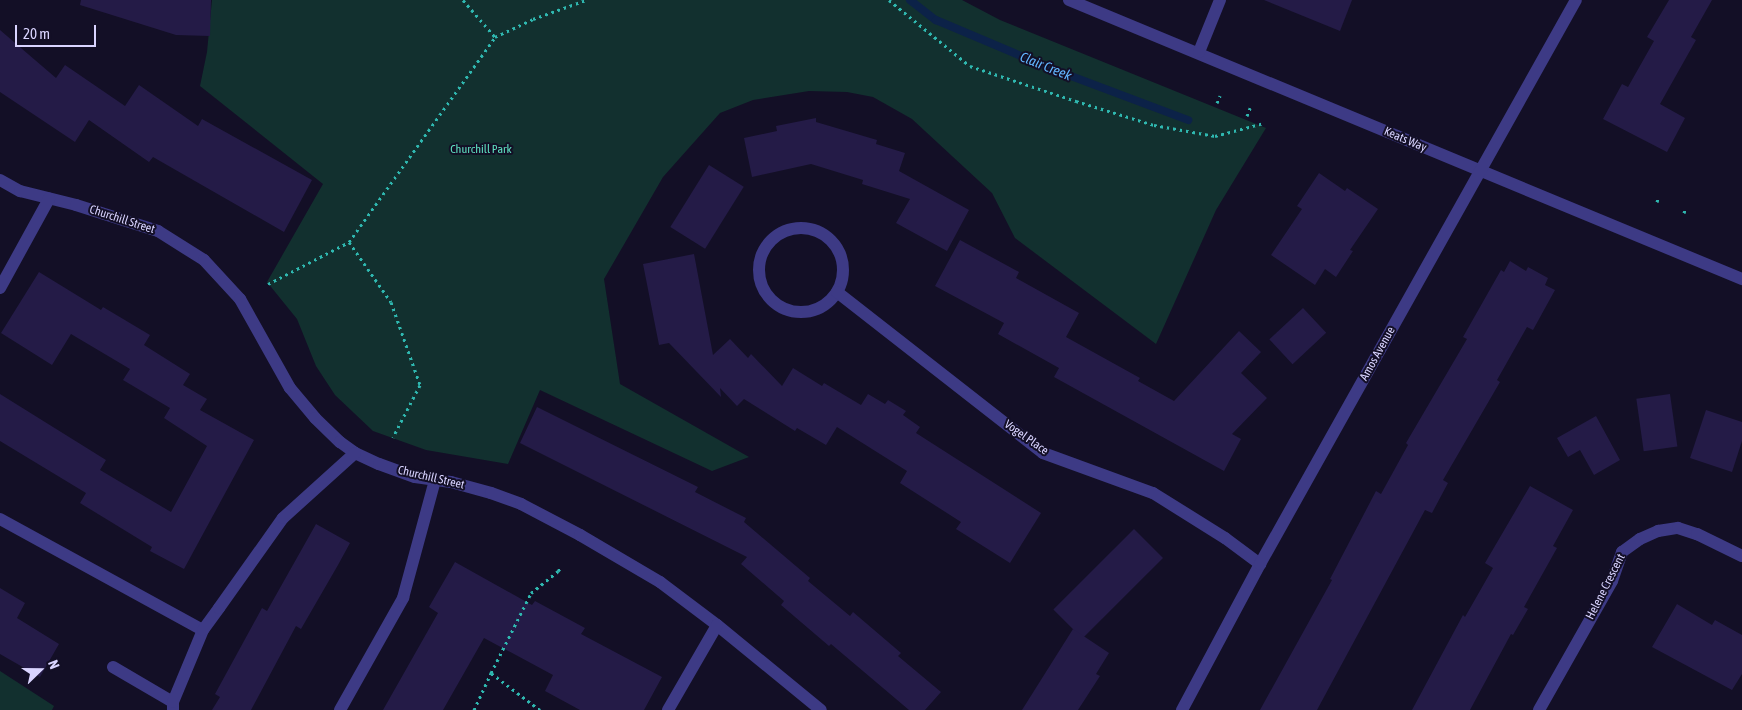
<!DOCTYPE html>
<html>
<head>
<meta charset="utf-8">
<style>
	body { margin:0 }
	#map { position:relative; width:1742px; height:710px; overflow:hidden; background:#130f26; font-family:"Asap Condensed",sans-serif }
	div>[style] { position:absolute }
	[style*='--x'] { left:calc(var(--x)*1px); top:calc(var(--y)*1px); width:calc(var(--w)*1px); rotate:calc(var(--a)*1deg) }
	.green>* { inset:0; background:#12302f }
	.stream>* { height:8px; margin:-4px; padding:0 4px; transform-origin:4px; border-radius:4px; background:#0c2248 }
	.building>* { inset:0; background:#241b47; transform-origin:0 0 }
	.path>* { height:3px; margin-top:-1.5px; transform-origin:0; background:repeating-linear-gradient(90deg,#2fb8b0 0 2.5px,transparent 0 6.5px) }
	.minor>* { height:12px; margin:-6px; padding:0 6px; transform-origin:6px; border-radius:6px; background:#3d3a85 }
	.minor>.ring { margin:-6px; padding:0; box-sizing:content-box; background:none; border:12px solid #3d3a85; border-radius:50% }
	span { translate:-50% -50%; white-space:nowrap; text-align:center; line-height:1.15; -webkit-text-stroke:4px #130f26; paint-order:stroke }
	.street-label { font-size:12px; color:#d9d4ff }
	.park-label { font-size:12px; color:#5fe0c0 }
	.water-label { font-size:14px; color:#62b6ff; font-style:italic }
	.north { position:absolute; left:15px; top:645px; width:50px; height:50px; -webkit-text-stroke:4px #130f26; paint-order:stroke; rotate:68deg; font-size:14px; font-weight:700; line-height:20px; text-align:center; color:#d9d4ff }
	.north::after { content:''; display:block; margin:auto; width:18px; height:22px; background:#d9d4ff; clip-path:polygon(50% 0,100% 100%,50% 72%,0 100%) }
	.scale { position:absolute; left:15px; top:25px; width:81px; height:22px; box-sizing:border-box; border:2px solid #d9d4ff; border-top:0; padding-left:6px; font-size:15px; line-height:18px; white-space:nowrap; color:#d9d4ff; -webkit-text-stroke:4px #130f26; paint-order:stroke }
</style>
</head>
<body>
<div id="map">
	<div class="green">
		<div style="clip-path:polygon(212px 0,962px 0,1000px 20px,1266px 128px,1216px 210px,1156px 344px,1015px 238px,992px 193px,912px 119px,873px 97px,847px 92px,809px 91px,753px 100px,720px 113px,663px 177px,604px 279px,620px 384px,749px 457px,712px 471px,540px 390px,508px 464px,426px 450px,373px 431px,335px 395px,316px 366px,297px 319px,267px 282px,323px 184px,200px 86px,207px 52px)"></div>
		<div style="clip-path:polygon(0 671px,54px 706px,52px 710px,0 710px)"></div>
	</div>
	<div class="stream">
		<div style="--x:910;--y:0;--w:33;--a:38"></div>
		<div style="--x:936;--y:20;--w:121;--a:22.9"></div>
		<div style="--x:1047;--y:67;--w:151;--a:20.6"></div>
	</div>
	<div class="building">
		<div style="clip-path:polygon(81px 0,211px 0,210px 36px,176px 35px,80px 5px)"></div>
		<div style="clip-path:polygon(1264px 0,1352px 0,1340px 31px)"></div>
		<div style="clip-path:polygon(1669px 0,1712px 0,1691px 37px,1696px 40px,1660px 104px,1685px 118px,1667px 152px,1603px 119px,1622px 84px,1628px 87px,1654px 41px,1647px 37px)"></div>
		<div style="clip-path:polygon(0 30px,56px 78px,65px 65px,125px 106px,139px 85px,198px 126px,202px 119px,312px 180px,284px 232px,153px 157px,149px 162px,89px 120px,75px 142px,0 92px)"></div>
		<div style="clip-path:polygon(816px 118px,816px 122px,877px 140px,876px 144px,905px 153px,899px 171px,969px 210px,947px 251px,896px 223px,910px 199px,862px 184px,863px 180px,811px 164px,752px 177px,744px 138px,777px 131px,776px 126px)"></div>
		<div style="left:709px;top:165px;width:41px;height:73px;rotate:32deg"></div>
		<div style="clip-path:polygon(1319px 173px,1345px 191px,1347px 188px,1378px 209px,1350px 250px,1353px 251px,1336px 277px,1325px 269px,1315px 285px,1271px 255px,1302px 209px,1297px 206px)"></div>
		<div style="clip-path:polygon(960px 240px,1019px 272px,1016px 278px,1079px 313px,1066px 337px,1140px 378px,1138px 381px,1174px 401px,1239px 331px,1261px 352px,1241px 373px,1267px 398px,1232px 434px,1241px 439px,1224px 471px,1054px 377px,1059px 368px,998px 334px,1004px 323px,935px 286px)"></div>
		<div style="clip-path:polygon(694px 254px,713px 355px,730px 339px,748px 358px,751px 354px,782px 386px,793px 368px,822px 386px,824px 383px,861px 405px,868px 394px,885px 404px,888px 400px,906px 411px,903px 415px,920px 427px,916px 433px,1041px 513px,1010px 563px,956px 529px,961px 522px,900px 483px,907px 471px,837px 427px,826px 445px,797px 428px,795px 431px,744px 399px,737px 406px,720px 388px,721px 397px,669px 343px,659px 345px,643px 264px)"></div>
		<div style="clip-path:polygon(1510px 261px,1526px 271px,1528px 267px,1548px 278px,1545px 285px,1555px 290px,1533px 330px,1527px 327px,1497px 380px,1500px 382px,1443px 480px,1448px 483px,1432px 513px,1425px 510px,1317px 710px,1260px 710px,1332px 580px,1330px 579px,1376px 491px,1381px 494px,1408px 445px,1406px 443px,1467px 339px,1463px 337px,1501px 270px,1504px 272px)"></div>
		<div style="clip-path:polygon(39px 272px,101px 310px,103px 307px,150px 335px,144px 345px,190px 374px,183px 385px,207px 399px,200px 410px,254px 440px,184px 569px,150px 551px,152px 547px,80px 503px,86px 493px,0 441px,0 394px,106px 460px,100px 470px,171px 512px,207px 446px,164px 418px,170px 408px,123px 380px,130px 369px,71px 334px,52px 365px,1px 333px)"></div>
		<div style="left:1303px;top:308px;width:34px;height:46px;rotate:47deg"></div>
		<div style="left:1670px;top:394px;width:53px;height:34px;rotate:82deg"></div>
		<div style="clip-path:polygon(537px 407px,698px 487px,695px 492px,746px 518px,744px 522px,810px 578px,808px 581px,850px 616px,853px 612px,901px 653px,898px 656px,941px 692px,925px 710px,909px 710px,831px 644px,829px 646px,781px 605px,784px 601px,741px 564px,747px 557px,520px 443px)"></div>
		<div style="clip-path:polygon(1706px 410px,1742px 422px,1742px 441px,1732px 472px,1690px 458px)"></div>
		<div style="clip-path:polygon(1596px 416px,1620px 460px,1594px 475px,1580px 450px,1568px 457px,1557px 438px)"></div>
		<div style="clip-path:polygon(1530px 486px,1573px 510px,1553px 546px,1557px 548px,1524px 607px,1528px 609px,1513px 635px,1511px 634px,1470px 710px,1412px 710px,1463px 615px,1465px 617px,1493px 568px,1485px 563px)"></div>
		<div style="clip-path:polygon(316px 524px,350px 543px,338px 565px,301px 629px,296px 626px,251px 710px,212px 710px,220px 697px,215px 694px,262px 608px,267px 611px)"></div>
		<div style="left:1134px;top:529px;width:41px;height:114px;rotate:45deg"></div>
		<div style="clip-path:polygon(455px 562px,532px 605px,535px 601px,585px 628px,581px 634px,662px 677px,644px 710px,580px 710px,545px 691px,553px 675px,484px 638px,443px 710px,383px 710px,438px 613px,429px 607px)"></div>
		<div style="clip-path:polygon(0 588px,25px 603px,17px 618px,59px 644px,40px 677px,0 654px)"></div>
		<div style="clip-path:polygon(1677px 604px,1712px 625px,1715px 620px,1742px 635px,1742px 674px,1732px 690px,1652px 647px)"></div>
		<div style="clip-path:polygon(1073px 629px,1109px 653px,1096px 674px,1100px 676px,1078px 710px,1022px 710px)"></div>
	</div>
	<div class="path">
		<div style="--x:463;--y:0;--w:49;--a:49.1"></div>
		<div style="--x:495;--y:37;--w:42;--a:-25.3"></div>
		<div style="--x:533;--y:19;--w:56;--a:-19.7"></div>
		<div style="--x:889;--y:0;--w:104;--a:39.2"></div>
		<div style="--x:970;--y:66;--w:112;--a:18.3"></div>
		<div style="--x:1076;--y:101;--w:82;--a:17.1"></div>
		<div style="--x:1154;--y:125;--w:62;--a:10.2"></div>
		<div style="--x:1215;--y:136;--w:51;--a:-14.9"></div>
		<div style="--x:1217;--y:103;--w:8;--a:-67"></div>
		<div style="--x:1247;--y:116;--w:9;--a:-69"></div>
		<div style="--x:1657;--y:202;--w:6;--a:-72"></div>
		<div style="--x:1684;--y:213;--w:6;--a:-72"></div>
		<div style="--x:349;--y:242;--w:73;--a:55"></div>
		<div style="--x:391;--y:302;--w:88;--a:70.7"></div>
		<div style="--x:420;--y:385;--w:59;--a:117.4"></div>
		<div style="--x:268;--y:284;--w:91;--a:-27.4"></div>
		<div style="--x:349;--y:242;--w:252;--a:-54.5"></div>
		<div style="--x:474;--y:710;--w:41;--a:-65.3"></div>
		<div style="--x:540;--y:710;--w:61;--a:-142.9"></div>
		<div style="--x:491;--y:673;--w:89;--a:-63.4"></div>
		<div style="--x:531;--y:593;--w:35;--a:-39"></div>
		<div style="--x:558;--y:571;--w:6;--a:-51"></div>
	</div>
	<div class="minor">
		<div style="--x:1069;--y:0;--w:729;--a:22.52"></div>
		<div style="--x:1199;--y:52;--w:56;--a:-68"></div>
		<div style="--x:0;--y:180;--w:23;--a:29"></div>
		<div style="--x:20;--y:191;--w:58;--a:14"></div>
		<div style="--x:76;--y:205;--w:86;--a:17.6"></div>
		<div style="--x:158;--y:231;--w:54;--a:32.2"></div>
		<div style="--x:204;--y:260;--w:53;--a:47.3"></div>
		<div style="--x:240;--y:299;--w:102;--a:60.7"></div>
		<div style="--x:290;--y:388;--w:39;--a:50"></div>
		<div style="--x:315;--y:418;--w:35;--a:44"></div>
		<div style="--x:340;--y:442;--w:19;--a:36"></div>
		<div style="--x:355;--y:453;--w:26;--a:25"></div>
		<div style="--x:379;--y:464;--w:38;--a:20"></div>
		<div style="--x:415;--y:477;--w:36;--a:8"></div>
		<div style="--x:451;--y:482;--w:41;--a:15.4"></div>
		<div style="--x:491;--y:493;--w:32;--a:20"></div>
		<div style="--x:521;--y:504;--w:67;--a:27.7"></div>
		<div style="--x:580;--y:535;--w:93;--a:30.4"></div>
		<div style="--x:660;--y:582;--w:71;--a:37"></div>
		<div style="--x:717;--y:625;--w:134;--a:39.3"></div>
		<div class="ring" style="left:759px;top:228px;width:72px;height:72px"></div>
		<div style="--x:0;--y:288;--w:102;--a:-61.2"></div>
		<div style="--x:837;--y:292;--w:261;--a:38"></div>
		<div style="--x:1043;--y:453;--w:117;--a:20"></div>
		<div style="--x:1153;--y:493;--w:85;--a:32"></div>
		<div style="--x:1225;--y:538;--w:44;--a:36.6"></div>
		<div style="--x:0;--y:519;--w:231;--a:28.7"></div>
		<div style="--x:113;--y:667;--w:69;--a:30.3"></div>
		<div style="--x:173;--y:710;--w:8;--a:-90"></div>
		<div style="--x:173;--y:702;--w:78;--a:-67.4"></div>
		<div style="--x:203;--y:630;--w:27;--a:-54"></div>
		<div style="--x:219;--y:608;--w:110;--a:-54.6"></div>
		<div style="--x:283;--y:518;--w:97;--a:-42.1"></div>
		<div style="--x:340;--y:710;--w:129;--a:-60.6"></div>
		<div style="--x:403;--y:598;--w:122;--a:-74.8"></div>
		<div style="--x:668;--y:710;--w:98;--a:-60"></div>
		<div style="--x:1182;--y:710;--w:166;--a:-61.9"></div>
		<div style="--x:1260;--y:564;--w:646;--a:-60.74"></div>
		<div style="--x:1539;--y:710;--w:148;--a:-60.5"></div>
		<div style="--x:1612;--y:581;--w:31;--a:-71"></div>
		<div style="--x:1622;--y:552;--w:22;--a:-36"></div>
		<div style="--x:1640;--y:539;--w:20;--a:-24"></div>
		<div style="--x:1658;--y:531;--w:20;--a:-9"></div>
		<div style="--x:1678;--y:528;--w:20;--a:18"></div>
		<div style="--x:1697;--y:534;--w:50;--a:26.1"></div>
	</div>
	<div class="street-label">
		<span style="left:1405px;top:140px;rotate:23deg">Keats Way</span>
		<span style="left:122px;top:220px;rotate:18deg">Churchill Street</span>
		<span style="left:1378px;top:354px;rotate:-61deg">Amos Avenue</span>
		<span style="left:1026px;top:438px;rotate:35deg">Vogel Place</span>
		<span style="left:431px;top:478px;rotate:13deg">Churchill Street</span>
		<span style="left:1606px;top:587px;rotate:-63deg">Helene Crescent</span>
	</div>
	<div class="park-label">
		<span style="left:481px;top:150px">Churchill Park</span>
	</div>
	<div class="water-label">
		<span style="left:1046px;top:66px;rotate:22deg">Clair Creek</span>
	</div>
	<div class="north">N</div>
	<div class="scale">20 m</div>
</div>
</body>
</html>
